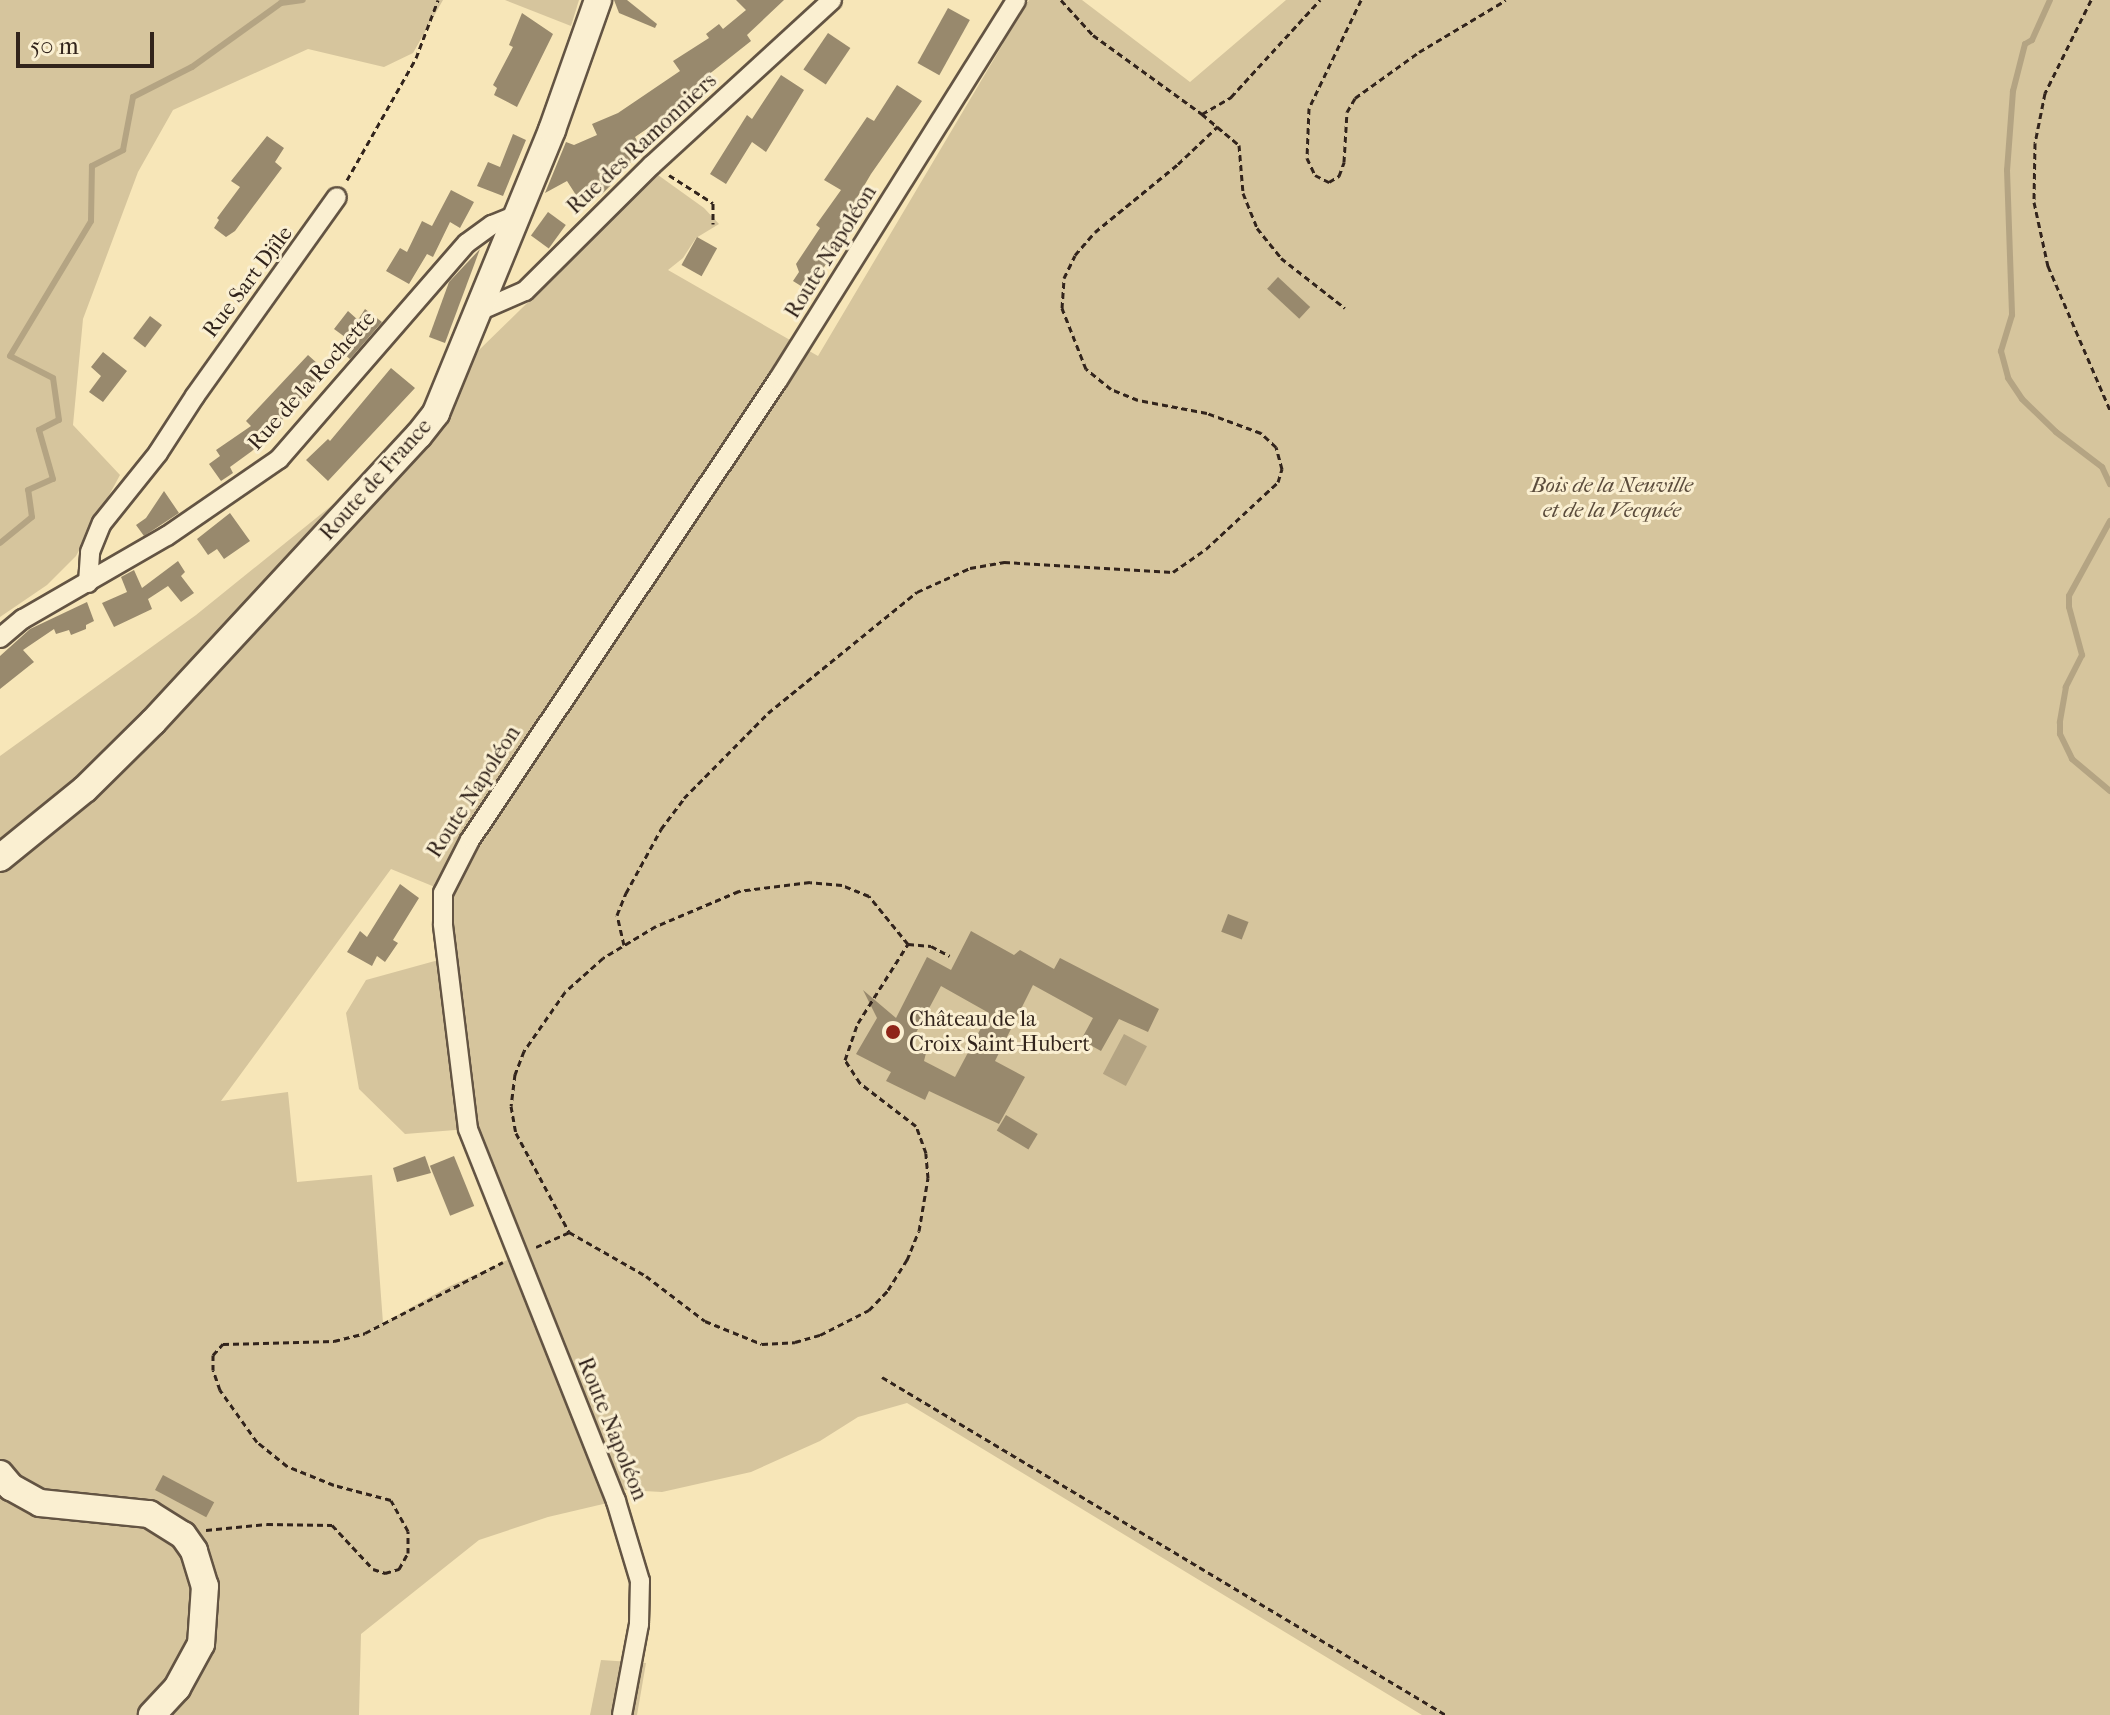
<!DOCTYPE html>
<html>
<head>
<meta charset="utf-8">
<style>
	body { margin:0 }
	#map { position:relative; width:2110px; height:1715px; overflow:hidden; background:#f7e6b8; font-family:"IM FELL French Canon",serif }
	div>[style] { position:absolute }
	[style*='--x'] { left:calc(var(--x)*1px); top:calc(var(--y)*1px); width:calc(var(--w)*1px); rotate:calc(var(--a)*1deg) }
	.green>* { inset:0; background:#d6c59d }
	.water>* { inset:0; background:#b4a483; transform-origin:0 0 }
	.stream>* { height:6px; margin:-3px; padding:0 3px; transform-origin:3px; border-radius:3px; background:#b4a483 }
	.building>* { inset:0; background:#98896d; transform-origin:0 0 }
	.path>* { height:3px; margin-top:-1.5px; transform-origin:0; background:repeating-linear-gradient(90deg,#32241c 0 6px,transparent 0 10px) }
	.roads { filter:drop-shadow(2px 0 #635443) drop-shadow(-2px 0 #635443) drop-shadow(0 2px #635443) drop-shadow(0 -2px #635443) }
	.street>* { height:18px; margin:-9px; padding:0 9px; transform-origin:9px; border-radius:9px; background:#faefd1 }
	.secondary>* { height:26px; margin:-13px; padding:0 13px; transform-origin:13px; border-radius:13px; background:#faefd1 }
	.dots>* { width:22px; height:22px; translate:-50% -50%; box-sizing:border-box; border:4px solid #faefd1; border-radius:50% }
	span { translate:-50% -50%; white-space:nowrap; text-align:center; line-height:1.15; -webkit-text-stroke:6px #faefd1; paint-order:stroke }
	.street-label { font-size:22px; color:#32241c }
	.park-label { font-size:22px; color:#5b4c3c; font-style:italic }
	.poi-label { font-size:22px; color:#32241c }
	.left { translate:0 -50%; text-align:left }
	.scale { position:absolute; left:16px; top:32px; width:138px; height:36px; box-sizing:border-box; border:4px solid #32241c; border-top:0; padding-left:10px; font-size:24px; line-height:28px; white-space:nowrap; color:#32241c; -webkit-text-stroke:6px #faefd1; paint-order:stroke }
</style>
</head>
<body>
<div id="map">
	<div class="green">
		<div style="clip-path:polygon(0 0,443px 0,413px 53px,384px 67px,308px 49px,173px 110px,138px 172px,83px 319px,73px 425px,120px 475px,76px 556px,47px 585px,0 617px)"></div>
		<div style="clip-path:polygon(505px 0,579px 0,571px 26px)"></div>
		<div style="clip-path:polygon(evenodd,1029px 0,1082px 0,1190px 82px,1286px 0,2110px 0,2110px 1715px,1422px 1715px,907px 1403px,858px 1417px,820px 1441px,751px 1472px,662px 1492px,625px 1490px,615px 1482px,616px 1501px,548px 1517px,479px 1540px,361px 1634px,359px 1715px,0 1715px,0 756px,196px 615px,336px 502px,357px 521px,434px 434px,455px 402px,478px 351px,658px 175px,704px 208px,719px 224px,696px 238px,683px 258px,668px 270px,818px 356px,1029px 0,391px 869px,447px 892px,453px 956px,366px 980px,346px 1013px,359px 1089px,405px 1134px,468px 1129px,516px 1256px,448px 1287px,383px 1323px,372px 1175px,297px 1182px,288px 1092px,221px 1101px,391px 869px)"></div>
		<div style="clip-path:polygon(601px 1660px,646px 1663px,637px 1715px,590px 1715px)"></div>
	</div>
	<div class="water">
		<div style="left:1124px;top:1034px;width:26px;height:45px;rotate:28deg"></div>
	</div>
	<div class="stream">
		<div style="--x:2050;--y:0;--w:44;--a:114.2"></div>
		<div style="--x:2032;--y:40;--w:8;--a:150"></div>
		<div style="--x:2025;--y:44;--w:49;--a:104.3"></div>
		<div style="--x:2013;--y:91;--w:79;--a:94.3"></div>
		<div style="--x:2007;--y:170;--w:145;--a:88"></div>
		<div style="--x:2012;--y:315;--w:38;--a:107"></div>
		<div style="--x:2001;--y:351;--w:28;--a:75"></div>
		<div style="--x:2008;--y:378;--w:25;--a:56"></div>
		<div style="--x:2022;--y:399;--w:47;--a:44.1"></div>
		<div style="--x:2056;--y:432;--w:58;--a:37.3"></div>
		<div style="--x:2102;--y:467;--w:19;--a:65"></div>
		<div style="--x:2110;--y:521;--w:85;--a:118.7"></div>
		<div style="--x:2069;--y:596;--w:11;--a:90"></div>
		<div style="--x:2069;--y:607;--w:50;--a:74.8"></div>
		<div style="--x:2082;--y:655;--w:36;--a:117"></div>
		<div style="--x:2066;--y:687;--w:36;--a:100"></div>
		<div style="--x:2060;--y:722;--w:12;--a:90"></div>
		<div style="--x:2060;--y:734;--w:28;--a:64"></div>
		<div style="--x:2072;--y:759;--w:50;--a:40.1"></div>
		<div style="--x:0;--y:543;--w:41;--a:-39.1"></div>
		<div style="--x:32;--y:517;--w:27;--a:-98"></div>
		<div style="--x:28;--y:490;--w:27;--a:-24"></div>
		<div style="--x:53;--y:479;--w:51;--a:-105.9"></div>
		<div style="--x:39;--y:430;--w:22;--a:-27"></div>
		<div style="--x:59;--y:420;--w:42;--a:-98.1"></div>
		<div style="--x:53;--y:378;--w:48;--a:-152.9"></div>
		<div style="--x:10;--y:356;--w:157;--a:-59"></div>
		<div style="--x:91;--y:221;--w:55;--a:-89"></div>
		<div style="--x:92;--y:166;--w:35;--a:-27"></div>
		<div style="--x:123;--y:150;--w:54;--a:-79.3"></div>
		<div style="--x:133;--y:97;--w:66;--a:-27"></div>
		<div style="--x:192;--y:67;--w:110;--a:-35.7"></div>
		<div style="--x:281;--y:3;--w:22;--a:-8"></div>
	</div>
	<div class="building">
		<div style="clip-path:polygon(614px 0,627px 0,657px 24px,655px 28px,619px 13px)"></div>
		<div style="clip-path:polygon(736px 0,784px 0,747px 35px,751px 41px,698px 83px,701px 92px,635px 137px,644px 154px,612px 174px,615px 181px,602px 194px,583px 206px,567px 181px,545px 193px,566px 142px,574px 145px,597px 135px,592px 124px,618px 113px,680px 71px,673px 61px,709px 38px,706px 34px,719px 24px,723px 29px,746px 10px)"></div>
		<div style="left:948px;top:8px;width:25px;height:63px;rotate:29deg"></div>
		<div style="clip-path:polygon(522px 13px,553px 34px,517px 107px,494px 95px,497px 88px,493px 85px,513px 47px,509px 45px)"></div>
		<div style="left:828px;top:33px;width:27px;height:44px;rotate:34deg"></div>
		<div style="clip-path:polygon(781px 75px,804px 90px,766px 152px,752px 142px,726px 184px,710px 174px,747px 115px,752px 119px)"></div>
		<div style="clip-path:polygon(897px 85px,922px 101px,871px 174px,848px 213px,855px 218px,809px 291px,793px 281px,799px 272px,796px 264px,820px 228px,816px 225px,841px 190px,824px 180px,867px 117px,874px 121px)"></div>
		<div style="clip-path:polygon(513px 134px,526px 140px,503px 196px,477px 186px,488px 162px,500px 167px)"></div>
		<div style="clip-path:polygon(267px 136px,284px 148px,275px 162px,282px 168px,235px 231px,226px 237px,214px 228px,219px 220px,217px 218px,240px 187px,231px 181px)"></div>
		<div style="clip-path:polygon(451px 190px,474px 202px,460px 228px,450px 222px,433px 257px,427px 254px,409px 284px,386px 271px,400px 248px,407px 252px,422px 221px,432px 226px)"></div>
		<div style="left:548px;top:212px;width:22px;height:29px;rotate:36deg"></div>
		<div style="left:697px;top:237px;width:23px;height:32px;rotate:29deg"></div>
		<div style="clip-path:polygon(480px 249px,445px 343px,429px 337px,449px 282px)"></div>
		<div style="left:1278px;top:277px;width:44px;height:16px;rotate:43deg"></div>
		<div style="clip-path:polygon(365px 309px,382px 322px,350px 359px,339px 350px,345px 337px,334px 329px,348px 311px,358px 320px)"></div>
		<div style="left:150px;top:316px;width:15px;height:28px;rotate:37deg"></div>
		<div style="clip-path:polygon(103px 352px,127px 371px,103px 402px,89px 392px,101px 376px,91px 367px)"></div>
		<div style="clip-path:polygon(308px 355px,328px 373px,252px 451px,230px 467px,233px 473px,221px 481px,209px 464px,220px 456px,216px 450px,251px 426px,246px 421px)"></div>
		<div style="clip-path:polygon(391px 368px,415px 388px,328px 481px,306px 460px,328px 439px,330px 441px)"></div>
		<div style="clip-path:polygon(164px 491px,179px 513px,144px 536px,136px 525px,146px 518px)"></div>
		<div style="clip-path:polygon(230px 513px,250px 541px,224px 559px,217px 549px,208px 555px,197px 539px)"></div>
		<div style="clip-path:polygon(178px 561px,185px 572px,181px 576px,194px 593px,181px 602px,168px 586px,148px 599px,152px 609px,114px 627px,102px 603px,127px 592px,121px 577px,134px 570px,142px 588px)"></div>
		<div style="clip-path:polygon(87px 602px,94px 621px,86px 625px,86px 629px,71px 635px,69px 630px,56px 634px,54px 629px,23px 650px,34px 662px,0 689px,0 656px,30px 629px)"></div>
		<div style="clip-path:polygon(400px 884px,419px 898px,393px 940px,398px 943px,385px 962px,377px 956px,372px 966px,347px 952px,360px 931px,367px 937px)"></div>
		<div style="left:1228px;top:914px;width:22px;height:19px;rotate:21deg"></div>
		<div style="clip-path:polygon(evenodd,971px 931px,1014px 955px,1020px 950px,1054px 969px,1060px 958px,1159px 1009px,1148px 1032px,1119px 1019px,1101px 1051px,1081px 1040px,1093px 1018px,1033px 985px,995px 1061px,1025px 1077px,999px 1124px,929px 1091px,925px 1100px,886px 1081px,891px 1072px,856px 1054px,877px 1018px,863px 990px,896px 1018px,927px 957px,951px 970px,971px 931px,941px 986px,989px 1013px,955px 1077px,924px 1061px,926px 1053px,910px 1044px,941px 986px)"></div>
		<div style="left:1006px;top:1115px;width:37px;height:18px;rotate:31deg"></div>
		<div style="clip-path:polygon(425px 1156px,431px 1173px,397px 1182px,393px 1168px)"></div>
		<div style="left:454px;top:1156px;width:54px;height:26px;rotate:68deg"></div>
		<div style="left:163px;top:1475px;width:58px;height:17px;rotate:28deg"></div>
	</div>
	<div class="path">
		<div style="--x:1061;--y:0;--w:47;--a:47.6"></div>
		<div style="--x:1093;--y:35;--w:135;--a:35.9"></div>
		<div style="--x:1202;--y:114;--w:34;--a:-30"></div>
		<div style="--x:1231;--y:97;--w:132;--a:-47.5"></div>
		<div style="--x:1361;--y:0;--w:120;--a:115.7"></div>
		<div style="--x:1309;--y:108;--w:50;--a:92.3"></div>
		<div style="--x:1307;--y:158;--w:19;--a:65"></div>
		<div style="--x:1315;--y:175;--w:16;--a:27"></div>
		<div style="--x:1329;--y:182;--w:12;--a:-31"></div>
		<div style="--x:1339;--y:176;--w:15;--a:-70"></div>
		<div style="--x:1344;--y:162;--w:50;--a:-86.6"></div>
		<div style="--x:1347;--y:112;--w:16;--a:-60"></div>
		<div style="--x:1355;--y:98;--w:79;--a:-35.7"></div>
		<div style="--x:1419;--y:52;--w:101;--a:-30.9"></div>
		<div style="--x:2091;--y:0;--w:104;--a:116.3"></div>
		<div style="--x:2045;--y:93;--w:51;--a:101.3"></div>
		<div style="--x:2035;--y:143;--w:59;--a:91"></div>
		<div style="--x:2034;--y:202;--w:66;--a:77.7"></div>
		<div style="--x:2048;--y:266;--w:157;--a:66.7"></div>
		<div style="--x:1202;--y:114;--w:48;--a:40"></div>
		<div style="--x:1239;--y:145;--w:48;--a:85.2"></div>
		<div style="--x:1243;--y:193;--w:38;--a:68"></div>
		<div style="--x:1257;--y:228;--w:38;--a:51"></div>
		<div style="--x:1281;--y:258;--w:81;--a:38"></div>
		<div style="--x:669;--y:175;--w:52;--a:32.5"></div>
		<div style="--x:713;--y:203;--w:21;--a:90"></div>
		<div style="--x:347;--y:180;--w:140;--a:-60.5"></div>
		<div style="--x:416;--y:58;--w:62;--a:-69.2"></div>
		<div style="--x:908;--y:944;--w:23;--a:5"></div>
		<div style="--x:931;--y:946;--w:21;--a:28"></div>
		<div style="--x:624;--y:945;--w:31;--a:-103"></div>
		<div style="--x:617;--y:915;--w:24;--a:-68"></div>
		<div style="--x:626;--y:893;--w:73;--a:-61.3"></div>
		<div style="--x:661;--y:829;--w:39;--a:-53"></div>
		<div style="--x:684;--y:798;--w:120;--a:-45.3"></div>
		<div style="--x:768;--y:713;--w:192;--a:-39.1"></div>
		<div style="--x:917;--y:592;--w:58;--a:-24.4"></div>
		<div style="--x:970;--y:568;--w:35;--a:-10"></div>
		<div style="--x:1004;--y:562;--w:169;--a:3.4"></div>
		<div style="--x:1173;--y:572;--w:40;--a:-34.9"></div>
		<div style="--x:1206;--y:549;--w:98;--a:-42.9"></div>
		<div style="--x:1278;--y:482;--w:14;--a:-73"></div>
		<div style="--x:1282;--y:469;--w:23;--a:-105"></div>
		<div style="--x:1276;--y:447;--w:21;--a:-137"></div>
		<div style="--x:1261;--y:433;--w:58;--a:-159.7"></div>
		<div style="--x:1207;--y:413;--w:70;--a:-169.3"></div>
		<div style="--x:1138;--y:400;--w:29;--a:-158"></div>
		<div style="--x:1111;--y:389;--w:32;--a:-141"></div>
		<div style="--x:1086;--y:369;--w:66;--a:-111.5"></div>
		<div style="--x:1062;--y:308;--w:30;--a:-86"></div>
		<div style="--x:1064;--y:278;--w:25;--a:-64"></div>
		<div style="--x:1075;--y:255;--w:30;--a:-49"></div>
		<div style="--x:1095;--y:232;--w:107;--a:-39.3"></div>
		<div style="--x:1178;--y:164;--w:55;--a:-43.5"></div>
		<div style="--x:536;--y:1247;--w:36;--a:-24"></div>
		<div style="--x:569;--y:1232;--w:89;--a:29.7"></div>
		<div style="--x:646;--y:1276;--w:74;--a:37.3"></div>
		<div style="--x:705;--y:1321;--w:61;--a:22"></div>
		<div style="--x:762;--y:1344;--w:33;--a:-3"></div>
		<div style="--x:795;--y:1342;--w:26;--a:-16"></div>
		<div style="--x:820;--y:1335;--w:55;--a:-27"></div>
		<div style="--x:869;--y:1310;--w:28;--a:-46"></div>
		<div style="--x:888;--y:1290;--w:36;--a:-58"></div>
		<div style="--x:907;--y:1260;--w:31;--a:-68"></div>
		<div style="--x:919;--y:1231;--w:54;--a:-80.4"></div>
		<div style="--x:928;--y:1178;--w:25;--a:-95"></div>
		<div style="--x:926;--y:1153;--w:29;--a:-110"></div>
		<div style="--x:916;--y:1126;--w:71;--a:-142.5"></div>
		<div style="--x:860;--y:1083;--w:27;--a:-123"></div>
		<div style="--x:845;--y:1060;--w:39;--a:-71"></div>
		<div style="--x:858;--y:1023;--w:93;--a:-57.7"></div>
		<div style="--x:908;--y:944;--w:62;--a:-129.1"></div>
		<div style="--x:869;--y:896;--w:29;--a:-158"></div>
		<div style="--x:842;--y:885;--w:32;--a:-175"></div>
		<div style="--x:810;--y:882;--w:72;--a:172.8"></div>
		<div style="--x:739;--y:891;--w:90;--a:157.1"></div>
		<div style="--x:656;--y:926;--w:62;--a:148.9"></div>
		<div style="--x:603;--y:958;--w:51;--a:138.2"></div>
		<div style="--x:565;--y:992;--w:72;--a:124.8"></div>
		<div style="--x:524;--y:1051;--w:25;--a:111"></div>
		<div style="--x:515;--y:1074;--w:32;--a:97"></div>
		<div style="--x:511;--y:1106;--w:27;--a:80"></div>
		<div style="--x:516;--y:1133;--w:112;--a:61.8"></div>
		<div style="--x:882;--y:1377;--w:658;--a:30.93"></div>
		<div style="--x:206;--y:1530;--w:61;--a:-5.6"></div>
		<div style="--x:267;--y:1524;--w:65;--a:0.9"></div>
		<div style="--x:332;--y:1525;--w:60;--a:47"></div>
		<div style="--x:373;--y:1569;--w:13;--a:18"></div>
		<div style="--x:385;--y:1573;--w:15;--a:-16"></div>
		<div style="--x:399;--y:1569;--w:18;--a:-61"></div>
		<div style="--x:408;--y:1553;--w:22;--a:-90"></div>
		<div style="--x:408;--y:1531;--w:35;--a:-119"></div>
		<div style="--x:391;--y:1500;--w:59;--a:-165.3"></div>
		<div style="--x:334;--y:1485;--w:51;--a:-158"></div>
		<div style="--x:287;--y:1466;--w:38;--a:-141"></div>
		<div style="--x:257;--y:1442;--w:64;--a:-125.4"></div>
		<div style="--x:220;--y:1390;--w:21;--a:-109"></div>
		<div style="--x:213;--y:1370;--w:15;--a:-90"></div>
		<div style="--x:213;--y:1355;--w:15;--a:-48"></div>
		<div style="--x:223;--y:1344;--w:111;--a:-1.5"></div>
		<div style="--x:334;--y:1341;--w:32;--a:-14"></div>
		<div style="--x:365;--y:1333;--w:155;--a:-27.2"></div>
	</div>
	<div class="roads">
		<div class="street">
			<div style="--x:479;--y:311;--w:50;--a:-23.5"></div>
			<div style="--x:525;--y:291;--w:179;--a:-44.8"></div>
			<div style="--x:652;--y:165;--w:244;--a:-42.5"></div>
			<div style="--x:88;--y:583;--w:31;--a:-86"></div>
			<div style="--x:90;--y:552;--w:31;--a:-68"></div>
			<div style="--x:102;--y:523;--w:90;--a:-51.3"></div>
			<div style="--x:158;--y:453;--w:68;--a:-57"></div>
			<div style="--x:195;--y:396;--w:244;--a:-54.5"></div>
			<div style="--x:0;--y:638;--w:30;--a:-40"></div>
			<div style="--x:23;--y:619;--w:166;--a:-30"></div>
			<div style="--x:167;--y:536;--w:136;--a:-34.5"></div>
			<div style="--x:279;--y:459;--w:286;--a:-49"></div>
			<div style="--x:467;--y:243;--w:31;--a:-36"></div>
			<div style="--x:492;--y:225;--w:29;--a:-22"></div>
			<div style="--x:622;--y:1715;--w:93;--a:-79.4"></div>
			<div style="--x:639;--y:1624;--w:43;--a:-88.7"></div>
			<div style="--x:640;--y:1581;--w:84;--a:-106.7"></div>
			<div style="--x:616;--y:1501;--w:400;--a:-111.7"></div>
			<div style="--x:468;--y:1129;--w:207;--a:-97"></div>
			<div style="--x:443;--y:924;--w:31;--a:-90"></div>
			<div style="--x:443;--y:893;--w:59;--a:-63"></div>
			<div style="--x:470;--y:840;--w:554;--a:-56.2"></div>
			<div style="--x:778;--y:380;--w:448;--a:-57.9"></div>
		</div>
		<div class="secondary">
			<div style="--x:0;--y:858;--w:109;--a:-39.1"></div>
			<div style="--x:85;--y:789;--w:95;--a:-44.6"></div>
			<div style="--x:153;--y:722;--w:391;--a:-47.2"></div>
			<div style="--x:419;--y:435;--w:28;--a:-52"></div>
			<div style="--x:436;--y:413;--w:306;--a:-67.7"></div>
			<div style="--x:552;--y:130;--w:138;--a:-70.5"></div>
			<div style="--x:0;--y:1474;--w:17;--a:50"></div>
			<div style="--x:11;--y:1487;--w:33;--a:29"></div>
			<div style="--x:40;--y:1503;--w:110;--a:5.8"></div>
			<div style="--x:149;--y:1514;--w:40;--a:32"></div>
			<div style="--x:183;--y:1535;--w:19;--a:55"></div>
			<div style="--x:194;--y:1551;--w:37;--a:73"></div>
			<div style="--x:205;--y:1586;--w:58;--a:93.9"></div>
			<div style="--x:201;--y:1644;--w:50;--a:118.6"></div>
			<div style="--x:177;--y:1688;--w:37;--a:133"></div>
		</div>
	</div>
	<div class="dots">
		<div style="left:893px;top:1032px;background:#8f2418"></div>
	</div>
	<div class="street-label">
		<span style="left:642px;top:144px;rotate:-43deg">Rue des Ramonniers</span>
		<span style="left:831px;top:252px;rotate:-58deg">Route Napoléon</span>
		<span style="left:248px;top:282px;rotate:-53deg">Rue Sart Djîle</span>
		<span style="left:312px;top:381px;rotate:-48deg">Rue de la Rochette</span>
		<span style="left:376px;top:480px;rotate:-48deg">Route de France</span>
		<span style="left:474px;top:792px;rotate:-57deg">Route Napoléon</span>
		<span style="left:612px;top:1429px;rotate:68deg">Route Napoléon</span>
	</div>
	<div class="park-label">
		<span style="left:1612px;top:498px">Bois de la Neuville<br>et de la Vecquée</span>
	</div>
	<div class="poi-label">
		<span class="left" style="left:909px;top:1032px">Château de la<br>Croix Saint-Hubert</span>
	</div>
	<div class="scale">50 m</div>
</div>
</body>
</html>
